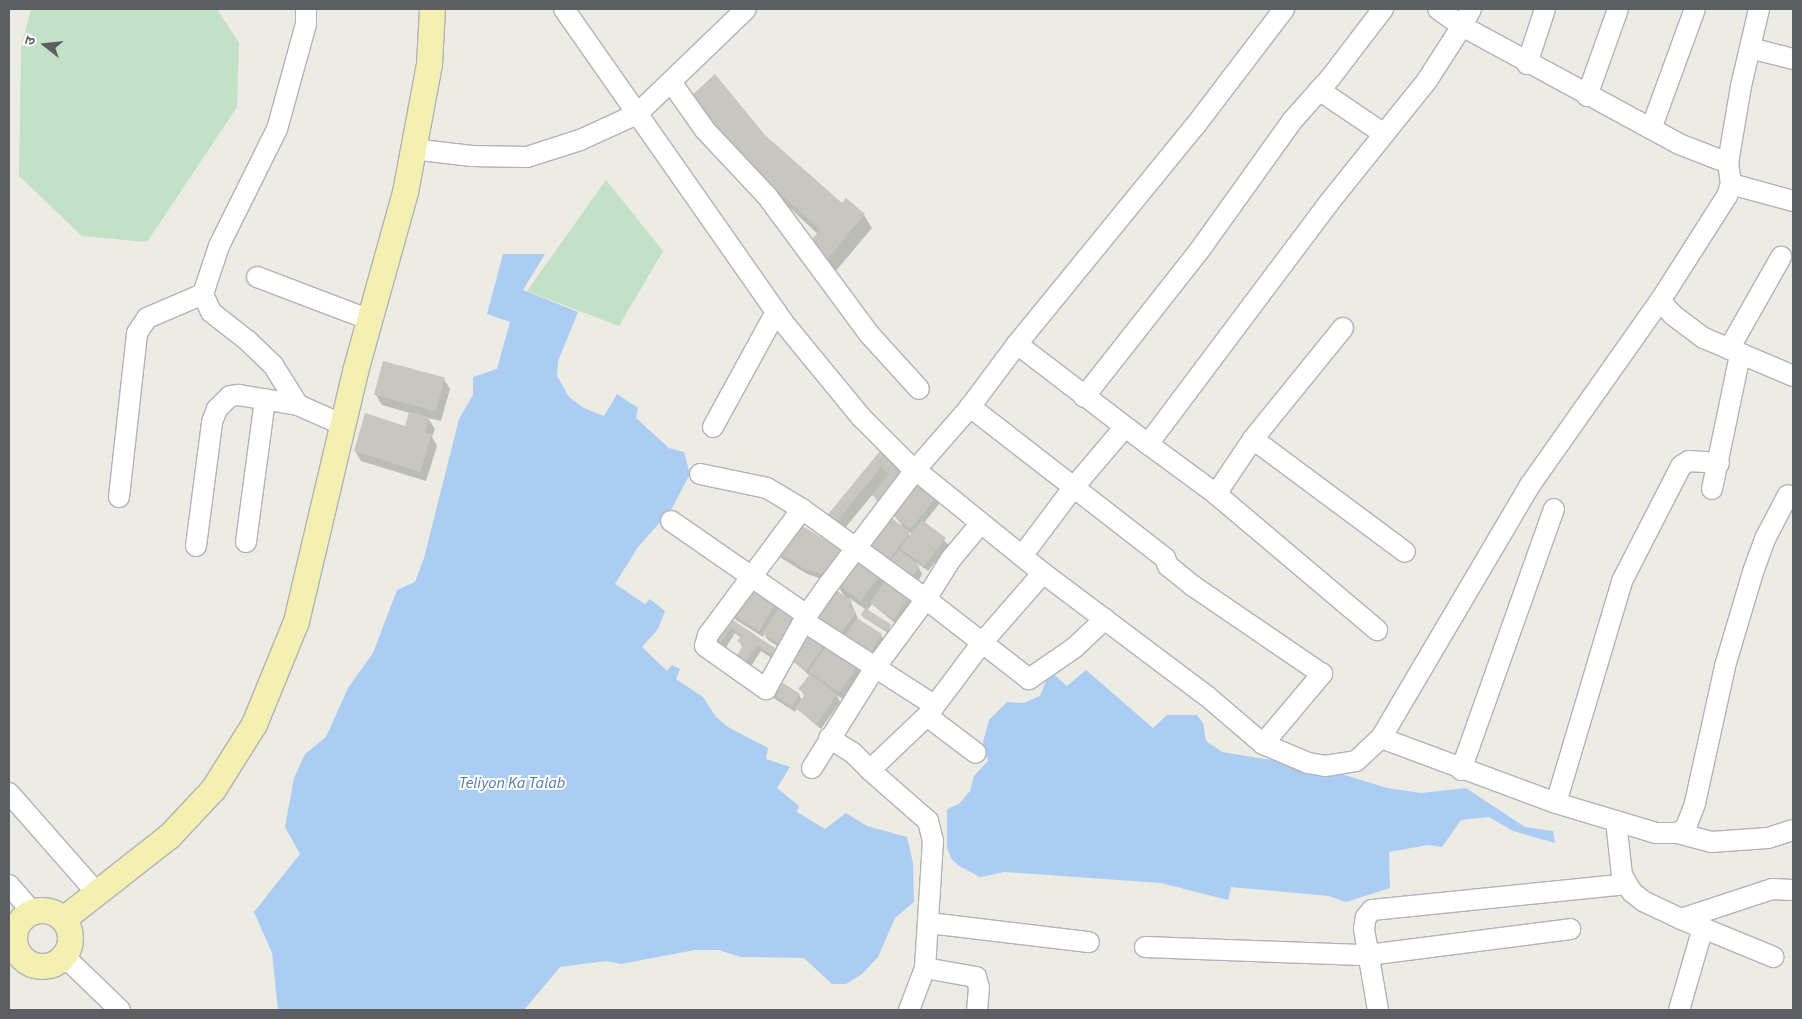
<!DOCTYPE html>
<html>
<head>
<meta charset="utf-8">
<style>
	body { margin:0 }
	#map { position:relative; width:1802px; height:1019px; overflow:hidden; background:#ecebe4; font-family:"Source Sans 3","Noto Sans Devanagari",sans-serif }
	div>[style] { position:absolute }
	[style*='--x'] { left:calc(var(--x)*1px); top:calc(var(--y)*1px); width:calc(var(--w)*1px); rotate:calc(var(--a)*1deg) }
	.green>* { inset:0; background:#c3e1c6 }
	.water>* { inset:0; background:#accdf3 }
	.shadow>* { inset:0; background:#0003 }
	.building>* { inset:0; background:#c8c6c0; transform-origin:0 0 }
	.roads { filter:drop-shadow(1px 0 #b1b3b7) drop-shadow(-1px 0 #b1b3b7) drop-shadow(0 1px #b1b3b7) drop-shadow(0 -1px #b1b3b7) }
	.minor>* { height:20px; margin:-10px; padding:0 10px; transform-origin:10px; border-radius:10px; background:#fff }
	.major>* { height:25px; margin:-12.5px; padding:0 12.5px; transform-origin:12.5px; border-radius:12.5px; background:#f4f0b1 }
	.major>.ring { margin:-12.5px; padding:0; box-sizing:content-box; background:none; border:25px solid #f4f0b1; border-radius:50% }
	span { translate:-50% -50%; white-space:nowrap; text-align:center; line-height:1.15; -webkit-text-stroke:4px #fff; paint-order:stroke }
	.water-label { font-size:16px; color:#5377b3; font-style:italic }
	.frame { position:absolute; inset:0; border:10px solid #5c5e62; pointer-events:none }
	.north { position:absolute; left:20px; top:20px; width:50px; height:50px; -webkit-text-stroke:4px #fff; paint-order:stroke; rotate:286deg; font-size:14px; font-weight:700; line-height:20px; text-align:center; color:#5c5e62 }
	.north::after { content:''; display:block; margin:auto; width:18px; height:22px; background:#5c5e62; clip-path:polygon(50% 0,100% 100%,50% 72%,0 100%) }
</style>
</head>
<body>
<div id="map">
	<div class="green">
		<div style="clip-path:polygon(31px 9px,217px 9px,239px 43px,237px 107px,147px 242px,82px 236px,19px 176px,21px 48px)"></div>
		<div style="clip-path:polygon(606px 180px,663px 251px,619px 326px,527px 291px)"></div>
	</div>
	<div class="water">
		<div style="clip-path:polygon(503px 254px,545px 254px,523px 290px,578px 312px,558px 361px,557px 376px,569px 397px,584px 408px,604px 416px,617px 394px,638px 408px,636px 418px,669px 448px,684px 452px,690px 474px,671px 510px,638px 547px,615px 584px,645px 604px,650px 599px,665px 611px,658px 629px,642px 647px,667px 671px,672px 665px,680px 669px,676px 679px,703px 697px,716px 717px,728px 727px,768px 748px,766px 759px,790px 767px,777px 788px,799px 806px,797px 812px,825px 829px,846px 813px,867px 826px,907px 837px,913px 863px,914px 902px,895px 918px,878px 957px,862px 974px,846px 984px,832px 984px,804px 958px,741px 957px,718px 950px,695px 950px,621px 964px,606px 961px,560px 967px,524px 1010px,278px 1010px,272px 953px,254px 912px,300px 854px,285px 827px,294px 778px,305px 754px,326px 737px,348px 688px,373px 653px,397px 590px,415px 582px,424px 558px,459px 419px,473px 395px,473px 377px,497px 369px,510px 322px,487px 314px)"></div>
		<div style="clip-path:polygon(1086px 670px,1153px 728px,1167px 715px,1197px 715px,1203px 723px,1206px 741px,1222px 752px,1325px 769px,1387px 788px,1421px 793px,1466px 788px,1525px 827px,1553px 831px,1555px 843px,1513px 831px,1489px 817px,1461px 820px,1442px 847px,1428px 845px,1389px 852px,1390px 888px,1346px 902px,1329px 896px,1231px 887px,1228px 900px,1161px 883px,1005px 872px,980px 877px,961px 867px,952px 860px,947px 848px,947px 809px,959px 804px,970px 791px,974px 776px,988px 761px,983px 742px,989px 720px,1007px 702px,1024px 703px,1040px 696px,1050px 671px,1067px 686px)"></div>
	</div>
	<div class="shadow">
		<div style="clip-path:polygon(699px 111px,764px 136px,842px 205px,864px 215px,872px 228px,834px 273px,817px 259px,818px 234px,752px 173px)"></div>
		<div style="clip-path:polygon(444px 379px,450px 389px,441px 421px,428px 418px,435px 429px,432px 437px,437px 446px,426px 481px,361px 461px,355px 451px,405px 427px,410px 413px,382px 405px,376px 395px)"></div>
		<div style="clip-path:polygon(880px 452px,909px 481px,879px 505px,873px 494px,840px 534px,832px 528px)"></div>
		<div style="clip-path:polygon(evenodd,935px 498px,939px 504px,924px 523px,949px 545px,928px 571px,916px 562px,922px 574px,916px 586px,871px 551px,902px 525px,892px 513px,935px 498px,906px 529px,912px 534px,910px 536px,906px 529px)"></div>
		<div style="clip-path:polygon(795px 522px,831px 582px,807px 574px,781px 558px,777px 552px)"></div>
		<div style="clip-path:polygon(856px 555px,909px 597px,913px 603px,897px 625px,872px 604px,867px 611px,890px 625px,888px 633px,863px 617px,865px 609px,849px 598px,859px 621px,881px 635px,885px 642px,871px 663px,819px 630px,845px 597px,836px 583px)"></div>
		<div style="clip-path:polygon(749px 585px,780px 609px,785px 651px,768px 640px,764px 634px,763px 637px,736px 620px,732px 613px)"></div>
		<div style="clip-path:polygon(726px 617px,778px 651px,778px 662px,761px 651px,746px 674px,743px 648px,739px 641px,741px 638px,735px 633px,720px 657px,711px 651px)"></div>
		<div style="clip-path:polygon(809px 630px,865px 673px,845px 701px,837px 695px,840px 702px,821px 729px,797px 709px,795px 712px,775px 699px,771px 693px,799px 694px,802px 701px,805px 696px,800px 689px,810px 676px,790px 658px)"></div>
	</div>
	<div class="building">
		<div style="clip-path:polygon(715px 74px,765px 135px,842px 203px,846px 198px,865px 214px,826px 261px,807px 245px,820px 230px,743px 160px,745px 157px,690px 97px)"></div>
		<div style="left:383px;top:361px;width:64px;height:35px;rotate:15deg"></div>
		<div style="clip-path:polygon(409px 412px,429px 417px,425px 432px,432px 434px,420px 472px,354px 451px,365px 413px,405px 426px)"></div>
		<div style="clip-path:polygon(880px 451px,904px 470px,879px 501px,872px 495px,889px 474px,881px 467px,834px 525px,825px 518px)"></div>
		<div style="left:916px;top:481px;width:26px;height:41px;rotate:39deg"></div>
		<div style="left:888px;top:515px;width:28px;height:36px;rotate:38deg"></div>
		<div style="clip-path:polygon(922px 520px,946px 538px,936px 551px,926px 543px,935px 552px,924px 566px,900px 548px)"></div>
		<div style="clip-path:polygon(794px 521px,847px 553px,827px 576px,803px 568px,776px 551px)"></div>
		<div style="left:899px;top:550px;width:26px;height:16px;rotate:37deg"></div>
		<div style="left:856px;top:553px;width:32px;height:36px;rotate:36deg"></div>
		<div style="left:887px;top:579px;width:29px;height:29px;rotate:36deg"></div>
		<div style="left:749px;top:584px;width:33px;height:35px;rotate:31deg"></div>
		<div style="clip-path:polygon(833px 588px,852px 601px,848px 607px,856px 612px,838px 638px,812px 620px)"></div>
		<div style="left:781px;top:604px;width:22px;height:35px;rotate:32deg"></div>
		<div style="left:865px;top:608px;width:31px;height:8px;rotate:32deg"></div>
		<div style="clip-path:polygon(725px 615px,778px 650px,774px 656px,757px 645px,742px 668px,733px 662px,743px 645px,737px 641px,742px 635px,731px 628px,716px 651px,706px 645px)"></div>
		<div style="left:857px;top:618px;width:30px;height:27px;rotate:33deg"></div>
		<div style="left:809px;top:628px;width:22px;height:37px;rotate:34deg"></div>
		<div style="left:830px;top:641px;width:37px;height:37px;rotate:35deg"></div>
		<div style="clip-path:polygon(810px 674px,837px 694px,817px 724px,795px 708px,805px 694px,798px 689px)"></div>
		<div style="left:778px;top:680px;width:26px;height:15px;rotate:32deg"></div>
	</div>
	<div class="roads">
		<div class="minor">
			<div style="--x:306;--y:9;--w:15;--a:90"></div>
			<div style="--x:306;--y:24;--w:109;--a:105.4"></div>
			<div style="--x:277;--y:129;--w:131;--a:116.4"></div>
			<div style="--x:219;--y:246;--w:51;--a:108.4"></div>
			<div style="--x:203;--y:294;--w:20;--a:66"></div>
			<div style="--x:211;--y:312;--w:47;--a:38.1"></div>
			<div style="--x:248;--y:341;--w:35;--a:44"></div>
			<div style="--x:273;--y:365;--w:47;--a:58"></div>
			<div style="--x:298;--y:405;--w:49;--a:24"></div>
			<div style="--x:564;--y:9;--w:382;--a:55"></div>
			<div style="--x:783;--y:322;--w:123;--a:50.6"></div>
			<div style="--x:861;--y:417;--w:65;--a:45"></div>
			<div style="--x:907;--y:463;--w:175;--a:39"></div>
			<div style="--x:1471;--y:9;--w:19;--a:118"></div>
			<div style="--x:1462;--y:26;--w:247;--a:28.5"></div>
			<div style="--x:1679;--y:144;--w:53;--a:21.2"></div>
			<div style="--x:1750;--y:48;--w:44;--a:14.3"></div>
			<div style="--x:1527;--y:64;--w:58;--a:-71.9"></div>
			<div style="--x:671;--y:82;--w:59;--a:54.7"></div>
			<div style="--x:705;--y:130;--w:91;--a:46.8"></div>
			<div style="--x:767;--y:196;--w:172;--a:53.5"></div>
			<div style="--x:869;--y:334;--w:74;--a:47.7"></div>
			<div style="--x:1319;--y:90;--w:78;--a:34.1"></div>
			<div style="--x:1587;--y:96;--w:92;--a:-70.4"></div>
			<div style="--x:1651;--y:129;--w:128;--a:-69.9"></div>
			<div style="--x:412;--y:149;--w:60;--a:6.7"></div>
			<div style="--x:472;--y:156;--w:55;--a:1"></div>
			<div style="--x:527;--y:157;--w:56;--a:-17.8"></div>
			<div style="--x:580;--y:140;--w:63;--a:-24.5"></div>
			<div style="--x:637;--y:114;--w:151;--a:-43.9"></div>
			<div style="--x:1731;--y:184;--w:64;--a:15.3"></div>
			<div style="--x:257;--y:277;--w:121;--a:20.8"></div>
			<div style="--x:1660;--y:301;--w:19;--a:47"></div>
			<div style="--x:1673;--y:315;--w:39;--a:37"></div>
			<div style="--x:1704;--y:338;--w:97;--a:23.1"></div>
			<div style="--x:1017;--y:344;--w:165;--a:37.4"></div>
			<div style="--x:1148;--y:444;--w:300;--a:-53.1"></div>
			<div style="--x:1328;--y:204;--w:160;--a:-51.3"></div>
			<div style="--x:1428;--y:79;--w:63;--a:-57.3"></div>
			<div style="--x:1462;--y:26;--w:29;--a:-145"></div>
			<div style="--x:1729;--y:349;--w:106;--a:-60.5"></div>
			<div style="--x:1084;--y:397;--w:186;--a:-51.8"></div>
			<div style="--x:1199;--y:251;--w:160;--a:-54.4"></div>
			<div style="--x:1292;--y:121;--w:59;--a:-48.4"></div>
			<div style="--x:1331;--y:77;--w:86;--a:-52.6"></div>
			<div style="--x:713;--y:427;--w:131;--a:-61.3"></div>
			<div style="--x:1253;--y:439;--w:189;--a:36.6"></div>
			<div style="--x:1148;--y:444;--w:84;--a:36.3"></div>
			<div style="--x:1216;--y:494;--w:66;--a:-56.1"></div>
			<div style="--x:1253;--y:439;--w:143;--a:-51"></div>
			<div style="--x:700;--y:474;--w:68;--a:11.8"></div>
			<div style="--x:767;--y:488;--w:41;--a:31"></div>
			<div style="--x:1712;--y:489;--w:137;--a:-78.2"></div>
			<div style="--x:1216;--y:494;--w:211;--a:40.2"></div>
			<div style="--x:119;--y:497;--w:165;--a:-83.7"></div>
			<div style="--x:137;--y:333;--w:18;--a:-56"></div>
			<div style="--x:147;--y:318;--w:61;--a:-23.2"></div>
			<div style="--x:671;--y:521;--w:165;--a:34.7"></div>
			<div style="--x:246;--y:542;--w:144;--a:-82.4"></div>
			<div style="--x:196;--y:546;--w:125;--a:-82.6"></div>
			<div style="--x:212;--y:422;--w:14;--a:-69"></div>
			<div style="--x:217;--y:409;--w:18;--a:-45"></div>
			<div style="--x:230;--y:396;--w:9;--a:-6"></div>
			<div style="--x:239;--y:395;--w:60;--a:9.6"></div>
			<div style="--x:1022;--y:556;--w:85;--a:-53.1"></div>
			<div style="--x:1073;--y:488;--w:80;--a:-49.6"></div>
			<div style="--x:1105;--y:619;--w:42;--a:136.9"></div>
			<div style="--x:1074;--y:648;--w:55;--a:145.4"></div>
			<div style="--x:1029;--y:679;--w:130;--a:-142.2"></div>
			<div style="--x:926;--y:599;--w:87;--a:-143.9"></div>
			<div style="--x:856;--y:548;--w:67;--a:-144.2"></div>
			<div style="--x:802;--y:509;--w:157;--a:126.7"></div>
			<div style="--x:708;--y:635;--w:11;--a:105"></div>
			<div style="--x:705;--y:646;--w:75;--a:35.2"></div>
			<div style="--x:766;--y:689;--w:85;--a:-61"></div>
			<div style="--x:807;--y:615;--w:38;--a:-55"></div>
			<div style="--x:829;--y:584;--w:45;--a:-53.1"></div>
			<div style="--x:856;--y:548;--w:99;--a:-52.8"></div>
			<div style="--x:916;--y:469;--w:82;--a:-48.9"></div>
			<div style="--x:970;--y:407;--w:79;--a:-53.3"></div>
			<div style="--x:1017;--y:344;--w:281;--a:-50.8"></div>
			<div style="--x:1195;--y:126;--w:147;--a:-52.7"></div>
			<div style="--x:805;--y:622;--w:153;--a:32.8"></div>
			<div style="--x:927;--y:716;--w:61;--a:37.1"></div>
			<div style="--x:829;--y:738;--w:28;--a:32"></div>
			<div style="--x:853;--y:753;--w:24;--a:45"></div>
			<div style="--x:1381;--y:738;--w:187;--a:20.4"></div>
			<div style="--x:1556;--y:803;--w:104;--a:16.7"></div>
			<div style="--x:1656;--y:833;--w:22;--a:0"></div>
			<div style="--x:1678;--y:833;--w:10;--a:-37"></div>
			<div style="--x:1686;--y:827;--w:26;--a:-69"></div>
			<div style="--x:1695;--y:803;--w:140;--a:-77.6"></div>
			<div style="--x:1725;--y:666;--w:98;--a:-73.4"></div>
			<div style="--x:1753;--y:572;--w:37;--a:-70"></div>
			<div style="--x:1766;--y:537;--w:47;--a:-62.4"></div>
			<div style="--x:1263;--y:744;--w:49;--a:22.9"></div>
			<div style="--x:1308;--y:763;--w:17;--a:10"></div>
			<div style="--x:1325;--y:766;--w:31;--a:-9"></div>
			<div style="--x:1356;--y:761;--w:34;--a:-43"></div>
			<div style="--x:1381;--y:738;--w:294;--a:-59.5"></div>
			<div style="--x:1530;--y:485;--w:225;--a:-54.8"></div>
			<div style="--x:1660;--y:301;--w:125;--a:-57.5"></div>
			<div style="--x:1727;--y:196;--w:13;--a:-72"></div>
			<div style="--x:1731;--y:184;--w:21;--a:-98"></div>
			<div style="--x:1728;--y:163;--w:78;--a:-80.4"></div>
			<div style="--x:1741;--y:86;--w:79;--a:-76.8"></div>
			<div style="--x:812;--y:768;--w:117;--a:-57.9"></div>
			<div style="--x:874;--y:669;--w:87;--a:-53.4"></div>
			<div style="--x:926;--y:599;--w:47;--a:-58"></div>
			<div style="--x:951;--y:559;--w:47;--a:-50.2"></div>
			<div style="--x:1461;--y:770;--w:277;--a:-70.4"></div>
			<div style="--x:9;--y:793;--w:133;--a:48.7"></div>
			<div style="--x:1556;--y:803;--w:232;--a:-73.4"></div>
			<div style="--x:1622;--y:581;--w:129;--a:-62.8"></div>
			<div style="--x:1681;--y:466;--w:9;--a:-32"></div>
			<div style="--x:1689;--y:461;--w:30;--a:4"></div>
			<div style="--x:1616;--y:821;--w:54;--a:83.7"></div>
			<div style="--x:1622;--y:875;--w:20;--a:60"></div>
			<div style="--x:1632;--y:892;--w:14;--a:39"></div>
			<div style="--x:1643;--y:901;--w:42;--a:25.3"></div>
			<div style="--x:1681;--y:919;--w:100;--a:22.4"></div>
			<div style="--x:1678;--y:833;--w:34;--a:15"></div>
			<div style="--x:1711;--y:842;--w:57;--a:-4"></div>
			<div style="--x:1768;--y:838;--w:26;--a:-18"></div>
			<div style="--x:9;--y:885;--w:35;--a:49"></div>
			<div style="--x:1681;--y:919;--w:96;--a:-18.2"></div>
			<div style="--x:1772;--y:889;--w:21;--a:3"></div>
			<div style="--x:929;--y:923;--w:161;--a:6.8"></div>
			<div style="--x:1145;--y:947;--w:223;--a:2.1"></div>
			<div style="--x:1368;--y:955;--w:204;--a:-7.3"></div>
			<div style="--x:64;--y:956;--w:78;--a:44"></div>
			<div style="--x:925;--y:968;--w:52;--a:10"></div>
			<div style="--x:976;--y:977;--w:11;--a:75"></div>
			<div style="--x:979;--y:988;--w:22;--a:95"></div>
			<div style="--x:909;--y:1010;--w:45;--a:-69.1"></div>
			<div style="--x:925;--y:968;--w:127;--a:-86.4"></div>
			<div style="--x:933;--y:841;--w:21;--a:-104"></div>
			<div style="--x:928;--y:821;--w:77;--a:-138.7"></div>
			<div style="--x:870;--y:770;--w:79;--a:-43.5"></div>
			<div style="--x:927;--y:716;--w:90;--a:-53.1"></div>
			<div style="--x:981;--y:644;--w:94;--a:-48.9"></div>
			<div style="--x:1043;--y:573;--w:206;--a:36.9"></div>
			<div style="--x:1208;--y:697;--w:72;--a:40.5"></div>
			<div style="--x:1263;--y:744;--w:92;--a:-49.9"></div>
			<div style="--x:1322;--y:674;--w:156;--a:-145.7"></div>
			<div style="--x:1193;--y:586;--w:32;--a:-141"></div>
			<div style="--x:1168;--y:566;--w:9;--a:-111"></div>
			<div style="--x:1165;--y:558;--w:247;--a:-142.2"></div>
			<div style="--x:1378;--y:1010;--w:82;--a:-99.8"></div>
			<div style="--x:1364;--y:929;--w:12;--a:-81"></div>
			<div style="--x:1366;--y:917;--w:9;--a:-49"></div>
			<div style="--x:1372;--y:910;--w:256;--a:-5.8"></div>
			<div style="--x:1679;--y:1010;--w:85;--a:-73.7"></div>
		</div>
		<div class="major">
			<div class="ring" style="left:14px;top:910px;width:31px;height:31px"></div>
			<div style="--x:63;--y:919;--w:135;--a:-38.1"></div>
			<div style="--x:169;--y:836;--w:64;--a:-46.9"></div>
			<div style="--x:213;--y:789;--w:77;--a:-57.8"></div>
			<div style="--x:254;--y:724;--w:111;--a:-67.8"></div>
			<div style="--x:296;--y:621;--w:257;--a:-76.7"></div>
			<div style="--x:355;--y:371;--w:186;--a:-74.4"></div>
			<div style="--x:405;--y:192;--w:130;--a:-79.4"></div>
			<div style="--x:429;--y:64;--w:55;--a:-86.9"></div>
		</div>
	</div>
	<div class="water-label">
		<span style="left:512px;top:783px">Teliyon Ka Talab</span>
	</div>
	<div class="frame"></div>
	<div class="north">उ</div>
</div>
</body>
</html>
